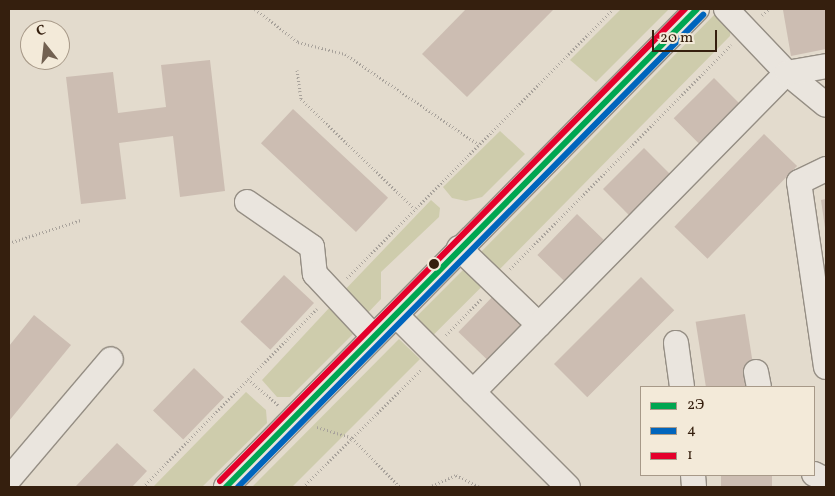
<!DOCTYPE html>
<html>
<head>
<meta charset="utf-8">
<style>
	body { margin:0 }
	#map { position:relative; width:835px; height:496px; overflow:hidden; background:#e3dbcd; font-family:Vollkorn,serif }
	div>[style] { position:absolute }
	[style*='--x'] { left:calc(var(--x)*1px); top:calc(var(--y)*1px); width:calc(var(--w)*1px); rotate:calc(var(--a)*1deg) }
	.green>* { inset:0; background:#ceccac; transform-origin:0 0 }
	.building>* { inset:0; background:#ccbdb2; transform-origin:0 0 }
	.path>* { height:3px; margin-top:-1.5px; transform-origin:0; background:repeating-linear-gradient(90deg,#a8a29b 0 1px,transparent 0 3.5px) }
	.roads { filter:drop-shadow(1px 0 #958e84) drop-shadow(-1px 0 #958e84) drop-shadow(0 1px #958e84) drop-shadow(0 -1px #958e84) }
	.minor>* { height:24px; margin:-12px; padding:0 12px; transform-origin:12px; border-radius:12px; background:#eae5de }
	.bus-1>* { height:6px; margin:-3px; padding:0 3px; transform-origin:3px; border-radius:3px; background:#00a651 }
	.bus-2>* { height:6px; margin:-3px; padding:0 3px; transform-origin:3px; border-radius:3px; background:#0065bd }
	.bus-3>* { height:6px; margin:-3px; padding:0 3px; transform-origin:3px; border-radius:3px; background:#e4002b }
	.dots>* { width:14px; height:14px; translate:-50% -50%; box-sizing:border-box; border:2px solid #f3ead9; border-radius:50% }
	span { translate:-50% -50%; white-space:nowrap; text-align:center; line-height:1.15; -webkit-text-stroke:5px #f3ead9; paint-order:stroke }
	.frame { position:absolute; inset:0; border:10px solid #351f0e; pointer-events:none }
	.legend { position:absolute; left:640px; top:386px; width:175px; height:90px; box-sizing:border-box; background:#f3ead9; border:1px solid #a79988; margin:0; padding:6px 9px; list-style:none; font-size:15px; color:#351f0e }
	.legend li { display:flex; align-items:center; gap:10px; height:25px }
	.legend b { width:25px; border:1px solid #a79988 }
	.north { position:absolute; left:20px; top:20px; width:50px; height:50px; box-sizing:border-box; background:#f3ead9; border:1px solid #a79988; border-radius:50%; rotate:344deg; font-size:14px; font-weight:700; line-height:20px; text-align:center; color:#351f0e }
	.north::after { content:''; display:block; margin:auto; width:18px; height:22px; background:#726151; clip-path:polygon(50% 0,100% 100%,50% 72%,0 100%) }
	.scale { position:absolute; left:652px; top:30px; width:65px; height:22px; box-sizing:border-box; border:2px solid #351f0e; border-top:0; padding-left:6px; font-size:15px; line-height:18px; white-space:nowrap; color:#351f0e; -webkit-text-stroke:4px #f3ead9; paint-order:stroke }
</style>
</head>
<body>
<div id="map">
	<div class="green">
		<div style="clip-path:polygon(621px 9px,669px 9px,596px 82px,570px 60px)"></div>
		<div style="clip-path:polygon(715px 14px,731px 26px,730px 36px,494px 275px,476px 257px)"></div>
		<div style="clip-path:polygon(500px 131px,525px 154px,482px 197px,466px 201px,452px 198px,443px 187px)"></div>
		<div style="clip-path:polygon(431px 200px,440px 208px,439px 217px,381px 272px,381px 299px,363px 318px,341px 294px)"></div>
		<div style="left:466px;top:267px;width:25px;height:78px;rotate:45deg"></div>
		<div style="clip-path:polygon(331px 306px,356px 331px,290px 397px,277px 397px,262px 380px)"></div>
		<div style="clip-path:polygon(399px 339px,420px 359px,292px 487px,252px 487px)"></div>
		<div style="clip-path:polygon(246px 392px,266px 410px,267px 423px,202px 487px,153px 487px)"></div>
	</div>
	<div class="building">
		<div style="clip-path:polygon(466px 9px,554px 9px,467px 97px,422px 54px)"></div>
		<div style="clip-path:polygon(793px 9px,826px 9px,826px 49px,791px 56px,783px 10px)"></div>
		<div style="clip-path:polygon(210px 60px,225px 191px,180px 197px,173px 136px,119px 143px,126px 199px,81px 204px,66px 77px,113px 72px,118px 113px,166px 107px,161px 65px)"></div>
		<div style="left:714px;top:78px;width:37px;height:57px;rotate:45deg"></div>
		<div style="left:293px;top:109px;width:130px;height:47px;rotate:43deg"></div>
		<div style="left:764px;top:134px;width:46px;height:129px;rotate:44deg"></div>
		<div style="left:644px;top:148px;width:37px;height:58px;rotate:45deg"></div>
		<div style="clip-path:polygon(826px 199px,826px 228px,825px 228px,821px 200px)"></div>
		<div style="left:577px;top:214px;width:37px;height:57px;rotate:44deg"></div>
		<div style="left:284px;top:275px;width:41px;height:64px;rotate:43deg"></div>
		<div style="left:641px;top:277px;width:47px;height:123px;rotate:45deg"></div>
		<div style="left:498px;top:291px;width:43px;height:57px;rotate:44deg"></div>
		<div style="left:745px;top:314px;width:74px;height:50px;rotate:81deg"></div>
		<div style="clip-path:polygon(34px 315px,71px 345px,9px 421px,9px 346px)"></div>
		<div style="left:194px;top:368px;width:42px;height:59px;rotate:44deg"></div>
		<div style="clip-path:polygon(117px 443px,147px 471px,132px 487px,75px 487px)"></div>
		<div style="left:721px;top:475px;width:51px;height:12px"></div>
	</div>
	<div class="path">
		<div style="--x:255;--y:9;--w:54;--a:37.5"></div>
		<div style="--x:298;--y:42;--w:49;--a:14.3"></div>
		<div style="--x:345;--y:54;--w:161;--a:34.1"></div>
		<div style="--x:762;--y:15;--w:9;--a:-41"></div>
		<div style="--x:297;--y:70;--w:29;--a:82"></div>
		<div style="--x:301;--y:99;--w:158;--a:44"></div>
		<div style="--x:9;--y:243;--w:76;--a:-17.7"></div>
		<div style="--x:510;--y:269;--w:315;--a:-45.4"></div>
		<div style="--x:347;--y:278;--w:378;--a:-45.3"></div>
		<div style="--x:446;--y:335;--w:52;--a:-45.8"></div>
		<div style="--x:248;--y:379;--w:40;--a:41"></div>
		<div style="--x:317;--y:427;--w:37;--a:17"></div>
		<div style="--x:352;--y:438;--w:69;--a:45.6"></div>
		<div style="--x:143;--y:487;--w:249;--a:-45.7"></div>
		<div style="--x:303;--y:487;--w:166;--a:-44.8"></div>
		<div style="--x:429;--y:487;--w:30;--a:-24"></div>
		<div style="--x:456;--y:475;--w:27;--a:27"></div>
	</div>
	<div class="roads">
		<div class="minor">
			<div style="--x:726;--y:9;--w:88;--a:46.4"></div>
			<div style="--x:787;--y:73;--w:50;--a:39.4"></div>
			<div style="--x:826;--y:169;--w:30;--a:154"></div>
			<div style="--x:799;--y:182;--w:187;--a:81.7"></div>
			<div style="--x:247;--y:202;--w:79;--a:34.7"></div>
			<div style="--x:312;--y:247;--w:27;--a:84"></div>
			<div style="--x:315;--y:274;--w:86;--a:46.9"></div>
			<div style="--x:459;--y:248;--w:111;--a:43.9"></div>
			<div style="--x:396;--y:315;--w:243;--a:45"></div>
			<div style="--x:676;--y:343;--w:44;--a:82.2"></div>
			<div style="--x:756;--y:372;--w:15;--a:79"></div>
			<div style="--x:473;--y:392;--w:448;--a:-45.5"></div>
			<div style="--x:787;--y:73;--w:40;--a:-10"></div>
			<div style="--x:814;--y:474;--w:13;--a:27"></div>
			<div style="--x:693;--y:475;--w:12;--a:85"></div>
			<div style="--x:9;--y:479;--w:157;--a:-49.6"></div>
			<div style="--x:226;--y:487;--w:671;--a:-45.42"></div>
		</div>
	</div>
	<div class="bus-1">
		<div style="--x:226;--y:487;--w:671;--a:-45.42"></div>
	</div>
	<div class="bus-2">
		<div style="--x:238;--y:487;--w:663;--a:-45.43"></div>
	</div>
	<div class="bus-3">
		<div style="--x:220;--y:481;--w:663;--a:-45.43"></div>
	</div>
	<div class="dots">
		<div style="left:434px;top:264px;background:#351f0e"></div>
	</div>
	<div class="frame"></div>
	<ul class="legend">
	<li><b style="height:6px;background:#00a651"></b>2Э</li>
	<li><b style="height:6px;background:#0065bd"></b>4</li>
	<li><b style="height:6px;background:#e4002b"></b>1</li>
	</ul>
	<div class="north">С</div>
	<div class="scale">20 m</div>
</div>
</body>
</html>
